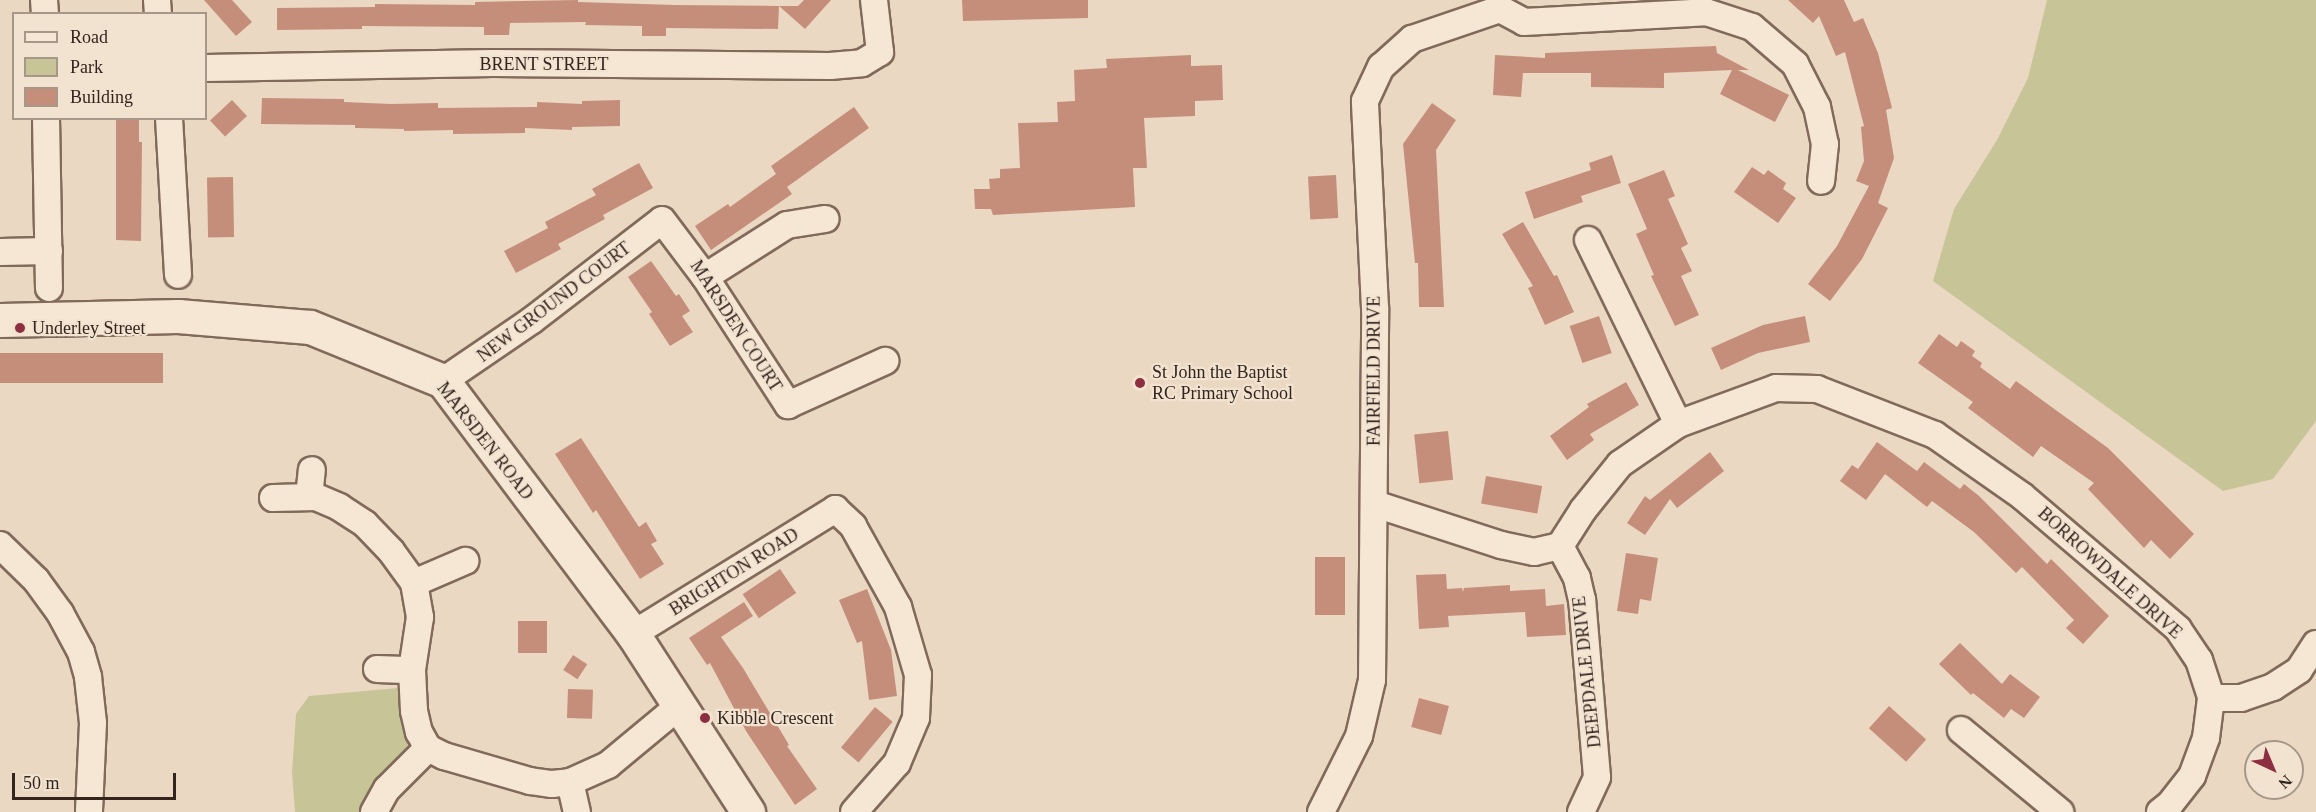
<!DOCTYPE html>
<html>
<head>
<meta charset="utf-8">
<style>
	body { margin:0 }
	#map { position:relative; width:2316px; height:812px; overflow:hidden; background:#ead8c2; font-family:Georgia,serif }
	div>[style] { position:absolute }
	[style*='--x'] { left:calc(var(--x)*1px); top:calc(var(--y)*1px); width:calc(var(--w)*1px); rotate:calc(var(--a)*1deg) }
	.green>* { inset:0; background:#c7c597 }
	.building>* { inset:0; background:#c58e7b; transform-origin:0 0 }
	.roads { filter:drop-shadow(2px 0 #826a5b) drop-shadow(-2px 0 #826a5b) drop-shadow(0 2px #826a5b) drop-shadow(0 -2px #826a5b) }
	.street>* { height:26px; margin:-13px; padding:0 13px; transform-origin:13px; border-radius:13px; background:#f6e7d5 }
	.secondary>* { height:33px; margin:-16.5px; padding:0 16.5px; transform-origin:16.5px; border-radius:16.5px; background:#f6e7d5 }
	.dots>* { width:16px; height:16px; translate:-50% -50%; box-sizing:border-box; border:3px solid #f2e3d1; border-radius:50% }
	span { translate:-50% -50%; white-space:nowrap; text-align:center; line-height:1.15; -webkit-text-stroke:4.5px #f2e3d1; paint-order:stroke }
	.street-label { font-size:18px; color:#33251e }
	.poi-label { font-size:18px; color:#33251e }
	.left { translate:0 -50%; text-align:left }
	.legend { position:absolute; left:12px; top:12px; width:195px; height:108px; box-sizing:border-box; background:#f2e3d1; border:2px solid #a69789; margin:0; padding:8px 10px; list-style:none; font-size:18px; color:#33251e }
	.legend li { display:flex; align-items:center; gap:12px; height:30px }
	.legend b { width:30px; border:2px solid #a69789 }
	.north { position:absolute; left:2244px; top:740px; width:60px; height:60px; box-sizing:border-box; background:#f2e3d1; border:2px solid #a69789; border-radius:50%; rotate:136deg; font-size:16px; font-weight:700; line-height:24px; text-align:center; color:#33251e }
	.north::after { content:''; display:block; margin:auto; width:21px; height:27px; background:#8d2f3f; clip-path:polygon(50% 0,100% 100%,50% 72%,0 100%) }
	.scale { position:absolute; left:12px; top:773px; width:164px; height:27px; box-sizing:border-box; border:3px solid #33251e; border-top:0; padding-left:8px; font-size:18px; line-height:21px; white-space:nowrap; color:#33251e; -webkit-text-stroke:4px #f2e3d1; paint-order:stroke }
</style>
</head>
<body>
<div id="map">
	<div class="green">
		<div style="clip-path:polygon(2047px 0,2316px 0,2316px 421px,2273px 479px,2223px 491px,1933px 281px,1954px 209px,1997px 140px,2028px 78px)"></div>
		<div style="clip-path:polygon(398px 688px,412px 745px,373px 787px,362px 812px,295px 812px,292px 772px,296px 714px,309px 696px)"></div>
	</div>
	<div class="building">
		<div style="clip-path:polygon(204px 0,232px 0,252px 22px,236px 36px)"></div>
		<div style="clip-path:polygon(578px 0,578px 2px,675px 5px,779px 6px,778px 29px,666px 28px,666px 36px,642px 36px,642px 26px,585px 25px,586px 22px,510px 23px,509px 35px,484px 35px,484px 27px,362px 26px,362px 29px,277px 30px,277px 8px,375px 7px,375px 4px,475px 5px,475px 2px)"></div>
		<div style="clip-path:polygon(804px 0,831px 0,805px 29px,779px 6px,798px 6px)"></div>
		<div style="clip-path:polygon(962px 0,1088px 0,1088px 18px,963px 21px)"></div>
		<div style="clip-path:polygon(1788px 0,1844px 0,1854px 22px,1863px 18px,1878px 53px,1892px 108px,1886px 110px,1894px 158px,1878px 203px,1888px 208px,1862px 259px,1830px 301px,1808px 284px,1837px 246px,1869px 186px,1856px 181px,1864px 161px,1861px 127px,1864px 126px,1845px 52px,1836px 56px,1819px 16px,1813px 23px)"></div>
		<div style="clip-path:polygon(1716px 46px,1717px 53px,1749px 70px,1738px 70px,1789px 95px,1775px 122px,1720px 94px,1732px 70px,1664px 73px,1664px 88px,1591px 87px,1591px 73px,1523px 73px,1521px 97px,1493px 95px,1495px 55px,1545px 58px,1545px 53px)"></div>
		<div style="clip-path:polygon(1191px 55px,1191px 66px,1222px 65px,1223px 100px,1195px 101px,1195px 116px,1144px 118px,1147px 168px,1133px 168px,1135px 207px,993px 215px,991px 209px,975px 209px,974px 189px,990px 189px,989px 179px,1000px 178px,1000px 169px,1020px 168px,1018px 123px,1058px 122px,1057px 102px,1075px 101px,1074px 70px,1107px 68px,1106px 59px)"></div>
		<div style="clip-path:polygon(262px 98px,344px 99px,344px 102px,391px 104px,438px 103px,438px 108px,537px 107px,537px 102px,582px 104px,582px 101px,620px 100px,620px 126px,572px 127px,572px 130px,525px 128px,525px 133px,453px 134px,453px 130px,404px 131px,404px 129px,355px 128px,355px 125px,261px 124px)"></div>
		<div style="left:232px;top:100px;width:22px;height:30px;rotate:47deg"></div>
		<div style="clip-path:polygon(1432px 103px,1456px 120px,1436px 150px,1444px 307px,1419px 307px,1418px 263px,1415px 263px,1403px 144px)"></div>
		<div style="clip-path:polygon(854px 107px,869px 128px,787px 187px,792px 194px,711px 250px,695px 226px,728px 204px,730px 207px,776px 174px,771px 166px)"></div>
		<div style="clip-path:polygon(116px 118px,139px 118px,139px 142px,142px 142px,141px 241px,116px 240px)"></div>
		<div style="clip-path:polygon(1612px 155px,1621px 183px,1581px 196px,1583px 202px,1534px 219px,1525px 192px,1591px 170px,1589px 163px)"></div>
		<div style="clip-path:polygon(639px 163px,653px 188px,603px 215px,605px 219px,558px 244px,561px 249px,516px 273px,504px 251px,548px 228px,545px 222px,596px 195px,592px 189px)"></div>
		<div style="clip-path:polygon(1752px 167px,1764px 175px,1768px 170px,1786px 183px,1783px 189px,1796px 198px,1778px 223px,1734px 192px)"></div>
		<div style="clip-path:polygon(1664px 170px,1675px 196px,1668px 199px,1688px 244px,1681px 248px,1692px 271px,1681px 276px,1699px 315px,1675px 326px,1651px 276px,1654px 275px,1636px 234px,1647px 229px,1628px 184px)"></div>
		<div style="left:1336px;top:175px;width:43px;height:28px;rotate:87deg"></div>
		<div style="left:233px;top:177px;width:60px;height:26px;rotate:89deg"></div>
		<div style="clip-path:polygon(1523px 222px,1554px 276px,1557px 275px,1574px 312px,1545px 325px,1528px 288px,1533px 286px,1502px 234px)"></div>
		<div style="clip-path:polygon(651px 261px,676px 296px,679px 294px,690px 311px,682px 316px,693px 332px,670px 346px,649px 314px,652px 312px,628px 277px)"></div>
		<div style="left:1599px;top:316px;width:39px;height:31px;rotate:71deg"></div>
		<div style="clip-path:polygon(1805px 316px,1810px 342px,1758px 353px,1721px 370px,1711px 348px,1763px 325px)"></div>
		<div style="clip-path:polygon(1939px 334px,1957px 347px,1961px 341px,1975px 351px,1972px 356px,1982px 363px,1980px 367px,2010px 389px,2016px 381px,2108px 448px,2194px 534px,2170px 559px,2151px 540px,2144px 548px,2088px 489px,2094px 483px,2041px 446px,2033px 457px,1968px 408px,1973px 402px,1918px 363px)"></div>
		<div style="left:163px;top:353px;width:30px;height:163px;rotate:90deg"></div>
		<div style="clip-path:polygon(1626px 382px,1639px 405px,1590px 434px,1594px 440px,1567px 460px,1550px 436px,1589px 407px,1587px 404px)"></div>
		<div style="left:1448px;top:431px;width:49px;height:34px;rotate:84deg"></div>
		<div style="clip-path:polygon(581px 438px,639px 527px,646px 522px,657px 541px,651px 544px,664px 564px,640px 579px,596px 510px,593px 513px,555px 454px)"></div>
		<div style="clip-path:polygon(1877px 442px,1917px 471px,1924px 462px,1960px 489px,1964px 484px,1979px 496px,2047px 564px,2051px 559px,2109px 616px,2083px 644px,2066px 628px,2074px 620px,2022px 567px,2016px 573px,1974px 532px,1932px 501px,1927px 507px,1885px 474px,1866px 500px,1840px 481px,1852px 465px,1858px 469px)"></div>
		<div style="clip-path:polygon(1710px 452px,1724px 471px,1677px 508px,1670px 499px,1645px 535px,1627px 523px,1645px 496px,1650px 500px)"></div>
		<div style="left:1486px;top:476px;width:57px;height:28px;rotate:10deg"></div>
		<div style="clip-path:polygon(1626px 553px,1658px 558px,1651px 601px,1640px 599px,1638px 614px,1617px 611px)"></div>
		<div style="left:1315px;top:557px;width:30px;height:58px"></div>
		<div style="left:780px;top:569px;width:29px;height:45px;rotate:56deg"></div>
		<div style="clip-path:polygon(1446px 574px,1447px 589px,1462px 588px,1463px 592px,1464px 588px,1510px 585px,1510px 591px,1545px 589px,1546px 606px,1564px 604px,1566px 635px,1527px 637px,1525px 612px,1448px 616px,1449px 627px,1419px 629px,1416px 575px)"></div>
		<div style="clip-path:polygon(867px 589px,891px 650px,897px 696px,869px 700px,862px 641px,857px 643px,839px 600px)"></div>
		<div style="clip-path:polygon(744px 602px,753px 616px,721px 637px,743px 668px,789px 745px,787px 746px,817px 789px,795px 805px,746px 731px,710px 663px,707px 665px,689px 638px)"></div>
		<div style="left:518px;top:621px;width:29px;height:32px"></div>
		<div style="clip-path:polygon(1960px 643px,2002px 684px,2010px 674px,2040px 697px,2024px 718px,2011px 709px,2004px 718px,1973px 693px,1971px 695px,1939px 664px)"></div>
		<div style="left:573px;top:655px;width:17px;height:18px;rotate:33deg"></div>
		<div style="left:568px;top:689px;width:25px;height:29px;rotate:2deg"></div>
		<div style="left:1419px;top:698px;width:31px;height:30px;rotate:15deg"></div>
		<div style="left:1889px;top:706px;width:50px;height:30px;rotate:42deg"></div>
		<div style="left:875px;top:707px;width:23px;height:53px;rotate:40deg"></div>
	</div>
	<div class="roads">
		<div class="street">
			<div style="--x:44;--y:0;--w:14;--a:86"></div>
			<div style="--x:157;--y:0;--w:14;--a:86"></div>
			<div style="--x:1500;--y:9;--w:27;--a:28"></div>
			<div style="--x:1524;--y:22;--w:182;--a:-3.1"></div>
			<div style="--x:1706;--y:12;--w:48;--a:18.1"></div>
			<div style="--x:1752;--y:27;--w:57;--a:40.7"></div>
			<div style="--x:1795;--y:64;--w:48;--a:62.9"></div>
			<div style="--x:1817;--y:107;--w:38;--a:78"></div>
			<div style="--x:1825;--y:144;--w:37;--a:96"></div>
			<div style="--x:206;--y:68;--w:287;--a:-1"></div>
			<div style="--x:493;--y:63;--w:337;--a:0.5"></div>
			<div style="--x:830;--y:66;--w:32;--a:-5"></div>
			<div style="--x:862;--y:63;--w:21;--a:-31"></div>
			<div style="--x:880;--y:52;--w:52;--a:-96.6"></div>
			<div style="--x:46;--y:118;--w:170;--a:89"></div>
			<div style="--x:169;--y:118;--w:157;--a:86.7"></div>
			<div style="--x:1588;--y:240;--w:205;--a:63.9"></div>
			<div style="--x:0;--y:252;--w:49;--a:-1.2"></div>
			<div style="--x:705;--y:277;--w:97;--a:-32.4"></div>
			<div style="--x:787;--y:225;--w:39;--a:-9"></div>
			<div style="--x:443;--y:381;--w:107;--a:-34.3"></div>
			<div style="--x:531;--y:321;--w:165;--a:-37.6"></div>
			<div style="--x:662;--y:220;--w:71;--a:53"></div>
			<div style="--x:705;--y:277;--w:153;--a:57"></div>
			<div style="--x:788;--y:405;--w:107;--a:-24.4"></div>
			<div style="--x:309;--y:497;--w:27;--a:-84"></div>
			<div style="--x:273;--y:498;--w:43;--a:-1.3"></div>
			<div style="--x:316;--y:497;--w:25;--a:23"></div>
			<div style="--x:339;--y:507;--w:31;--a:33"></div>
			<div style="--x:365;--y:524;--w:37;--a:46"></div>
			<div style="--x:391;--y:551;--w:39;--a:54"></div>
			<div style="--x:414;--y:583;--w:35;--a:80"></div>
			<div style="--x:420;--y:617;--w:54;--a:98.6"></div>
			<div style="--x:412;--y:670;--w:41;--a:87.2"></div>
			<div style="--x:414;--y:711;--w:22;--a:77"></div>
			<div style="--x:419;--y:732;--w:18;--a:61"></div>
			<div style="--x:428;--y:748;--w:18;--a:27"></div>
			<div style="--x:444;--y:756;--w:90;--a:16.2"></div>
			<div style="--x:530;--y:781;--w:22;--a:8"></div>
			<div style="--x:552;--y:784;--w:18;--a:-6"></div>
			<div style="--x:570;--y:782;--w:42;--a:-24.1"></div>
			<div style="--x:608;--y:765;--w:92;--a:-39.7"></div>
			<div style="--x:1375;--y:504;--w:133;--a:18"></div>
			<div style="--x:1501;--y:545;--w:34;--a:12"></div>
			<div style="--x:1534;--y:552;--w:27;--a:-13"></div>
			<div style="--x:0;--y:545;--w:50;--a:44.2"></div>
			<div style="--x:36;--y:580;--w:41;--a:54"></div>
			<div style="--x:60;--y:613;--w:44;--a:61.7"></div>
			<div style="--x:81;--y:652;--w:26;--a:74"></div>
			<div style="--x:88;--y:677;--w:46;--a:83.8"></div>
			<div style="--x:93;--y:723;--w:89;--a:92.6"></div>
			<div style="--x:414;--y:583;--w:56;--a:-23.3"></div>
			<div style="--x:633;--y:634;--w:238;--a:-31.7"></div>
			<div style="--x:835;--y:509;--w:25;--a:43"></div>
			<div style="--x:853;--y:526;--w:93;--a:60.9"></div>
			<div style="--x:898;--y:607;--w:71;--a:73.6"></div>
			<div style="--x:918;--y:675;--w:43;--a:92.7"></div>
			<div style="--x:916;--y:718;--w:49;--a:112.9"></div>
			<div style="--x:897;--y:763;--w:65;--a:131.3"></div>
			<div style="--x:377;--y:669;--w:35;--a:2"></div>
			<div style="--x:2211;--y:698;--w:30;--a:0"></div>
			<div style="--x:2241;--y:698;--w:34;--a:-19"></div>
			<div style="--x:2273;--y:687;--w:31;--a:-33"></div>
			<div style="--x:2299;--y:670;--w:31;--a:-57"></div>
			<div style="--x:1961;--y:730;--w:129;--a:39.6"></div>
			<div style="--x:570;--y:782;--w:31;--a:77"></div>
			<div style="--x:374;--y:812;--w:26;--a:-61"></div>
			<div style="--x:387;--y:789;--w:58;--a:-45"></div>
			<div style="--x:1321;--y:812;--w:85;--a:-63.4"></div>
			<div style="--x:1359;--y:736;--w:57;--a:-76.9"></div>
			<div style="--x:1372;--y:680;--w:372;--a:-89.5"></div>
			<div style="--x:1375;--y:308;--w:207;--a:-92.8"></div>
			<div style="--x:1365;--y:101;--w:38;--a:-65"></div>
			<div style="--x:1381;--y:67;--w:42;--a:-42.1"></div>
			<div style="--x:1412;--y:39;--w:93;--a:-18.8"></div>
			<div style="--x:1581;--y:812;--w:38;--a:-65"></div>
			<div style="--x:1597;--y:777;--w:178;--a:-94.8"></div>
			<div style="--x:1582;--y:600;--w:23;--a:-103"></div>
			<div style="--x:1577;--y:578;--w:36;--a:-118"></div>
			<div style="--x:1560;--y:546;--w:43;--a:-57.4"></div>
			<div style="--x:1583;--y:510;--w:59;--a:-51.2"></div>
			<div style="--x:1620;--y:464;--w:70;--a:-34.6"></div>
			<div style="--x:1678;--y:424;--w:104;--a:-20.2"></div>
			<div style="--x:1776;--y:388;--w:41;--a:1.4"></div>
			<div style="--x:1817;--y:389;--w:127;--a:21.3"></div>
			<div style="--x:1935;--y:435;--w:106;--a:35"></div>
			<div style="--x:2022;--y:496;--w:205;--a:40.4"></div>
			<div style="--x:2178;--y:629;--w:37;--a:56"></div>
			<div style="--x:2199;--y:660;--w:40;--a:72"></div>
			<div style="--x:2211;--y:698;--w:40;--a:97.1"></div>
			<div style="--x:2206;--y:738;--w:40;--a:110.2"></div>
			<div style="--x:2192;--y:776;--w:36;--a:128"></div>
			<div style="--x:2170;--y:804;--w:13;--a:141"></div>
		</div>
		<div class="secondary">
			<div style="--x:0;--y:320;--w:178;--a:-1.3"></div>
			<div style="--x:178;--y:316;--w:132;--a:4.8"></div>
			<div style="--x:310;--y:327;--w:144;--a:22.1"></div>
			<div style="--x:443;--y:381;--w:316;--a:53.1"></div>
			<div style="--x:633;--y:634;--w:212;--a:57.1"></div>
		</div>
	</div>
	<div class="dots">
		<div style="left:20px;top:328px;background:#8d2f3f"></div>
		<div style="left:1140px;top:383px;background:#8d2f3f"></div>
		<div style="left:705px;top:718px;background:#8d2f3f"></div>
	</div>
	<div class="street-label">
		<span style="left:544px;top:64px">BRENT STREET</span>
		<span style="left:554px;top:302px;rotate:-37deg">NEW GROUND COURT</span>
		<span style="left:736px;top:326px;rotate:57deg">MARSDEN COURT</span>
		<span style="left:1374px;top:371px;rotate:-90deg">FAIRFIELD DRIVE</span>
		<span style="left:485px;top:441px;rotate:52deg">MARSDEN ROAD</span>
		<span style="left:734px;top:572px;rotate:-32deg">BRIGHTON ROAD</span>
		<span style="left:2110px;top:573px;rotate:42deg">BORROWDALE DRIVE</span>
		<span style="left:1587px;top:672px;rotate:-96deg">DEEPDALE DRIVE</span>
	</div>
	<div class="poi-label">
		<span class="left" style="left:32px;top:328px">Underley Street</span>
		<span class="left" style="left:1152px;top:383px">St John the Baptist<br>RC Primary School</span>
		<span class="left" style="left:717px;top:718px">Kibble Crescent</span>
	</div>
	<ul class="legend">
	<li><b style="height:8px;background:#f6e7d5"></b>Road</li>
	<li><b style="height:16px;background:#c7c597"></b>Park</li>
	<li><b style="height:16px;background:#c58e7b"></b>Building</li>
	</ul>
	<div class="north">N</div>
	<div class="scale">50 m</div>
</div>
</body>
</html>
